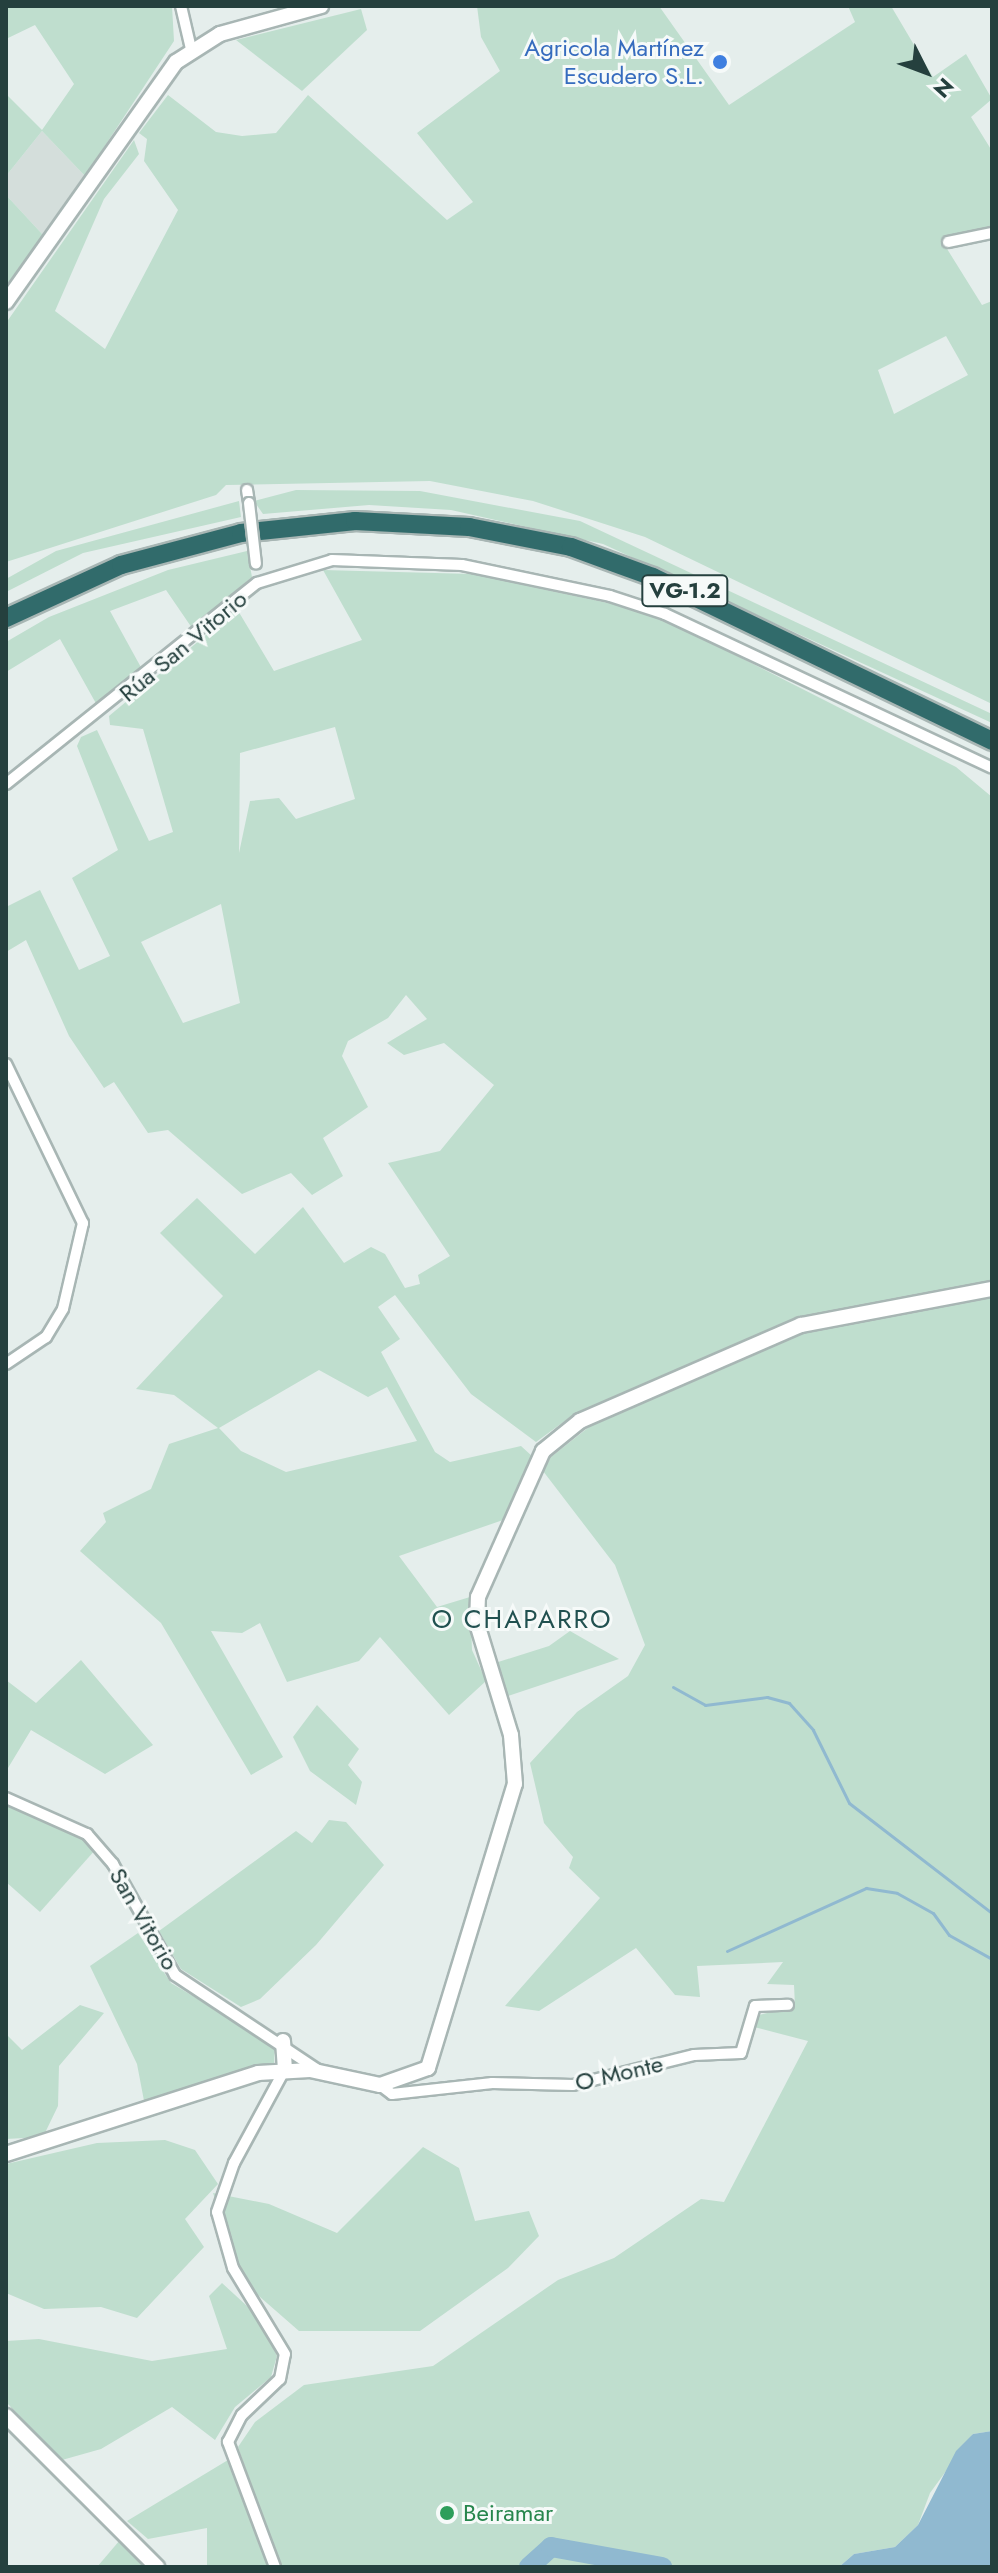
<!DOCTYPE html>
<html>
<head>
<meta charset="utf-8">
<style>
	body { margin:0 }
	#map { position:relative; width:998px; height:2573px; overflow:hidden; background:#e5eeec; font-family:Jost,sans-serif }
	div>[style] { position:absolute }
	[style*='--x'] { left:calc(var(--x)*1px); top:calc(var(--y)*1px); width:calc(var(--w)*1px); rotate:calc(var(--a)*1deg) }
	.built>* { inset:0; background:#d4dedb }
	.green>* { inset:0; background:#bfdece }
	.water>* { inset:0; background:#90b9d0 }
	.stream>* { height:3px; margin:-1.5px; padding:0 1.5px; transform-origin:1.5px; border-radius:1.5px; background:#90b9d0 }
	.river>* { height:20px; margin:-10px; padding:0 10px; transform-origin:10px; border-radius:10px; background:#90b9d0 }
	.roads { filter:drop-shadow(2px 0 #a8b6b4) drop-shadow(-2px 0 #a8b6b4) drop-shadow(0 2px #a8b6b4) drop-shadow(0 -2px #a8b6b4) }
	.street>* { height:10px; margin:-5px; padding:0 5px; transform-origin:5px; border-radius:5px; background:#fff }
	.secondary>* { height:14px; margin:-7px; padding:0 7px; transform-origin:7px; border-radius:7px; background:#fff }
	.highway>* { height:18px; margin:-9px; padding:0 9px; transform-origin:9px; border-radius:9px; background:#316b6b }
	.bridges { filter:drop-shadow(2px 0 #a8b6b4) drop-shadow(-2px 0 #a8b6b4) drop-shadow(0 2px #a8b6b4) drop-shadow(0 -2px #a8b6b4) }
	.street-bridge>* { height:10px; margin:-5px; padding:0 5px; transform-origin:5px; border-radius:5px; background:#fff }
	.dots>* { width:22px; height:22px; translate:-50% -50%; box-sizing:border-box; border:4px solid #f6faf9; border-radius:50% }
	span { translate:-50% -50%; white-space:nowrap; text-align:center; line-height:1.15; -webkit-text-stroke:6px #f6faf9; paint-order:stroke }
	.shield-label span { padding:2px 6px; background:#f6faf9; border:2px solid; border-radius:6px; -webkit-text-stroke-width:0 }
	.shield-label { font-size:22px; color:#25403e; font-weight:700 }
	.shop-label { font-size:24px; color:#366cbe }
	.right { translate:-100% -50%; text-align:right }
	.street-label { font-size:24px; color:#25403e }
	.leisure-label { font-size:24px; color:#27864d }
	.left { translate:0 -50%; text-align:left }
	.neighbourhood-label { font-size:26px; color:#215150; letter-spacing:2px }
	.frame { position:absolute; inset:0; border:8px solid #25403e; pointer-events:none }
	.north { position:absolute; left:886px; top:32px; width:80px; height:80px; -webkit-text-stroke:6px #f6faf9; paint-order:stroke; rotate:132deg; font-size:22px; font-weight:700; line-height:32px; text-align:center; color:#25403e }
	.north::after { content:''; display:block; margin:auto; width:28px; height:36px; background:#25403e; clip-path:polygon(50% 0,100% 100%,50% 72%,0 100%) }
</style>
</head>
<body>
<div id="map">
	<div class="built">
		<div style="clip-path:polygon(42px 131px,85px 176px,43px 235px,6px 195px,6px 176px)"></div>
	</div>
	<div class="green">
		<div style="clip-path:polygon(6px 6px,172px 6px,174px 41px,85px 176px,42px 131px,6px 176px,6px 94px,42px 130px,74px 84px,35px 25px,6px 39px)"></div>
		<div style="clip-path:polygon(evenodd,477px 6px,659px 6px,729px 105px,855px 22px,848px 6px,891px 6px,933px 77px,966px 54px,992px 99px,971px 117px,992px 151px,992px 228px,962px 232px,944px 244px,982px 305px,992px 301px,992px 704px,645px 537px,533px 501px,430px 481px,226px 485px,216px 495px,6px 562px,6px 323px,134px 140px,139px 154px,104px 199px,55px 311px,105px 349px,178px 210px,144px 161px,147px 139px,139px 133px,168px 95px,216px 132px,242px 136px,276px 133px,308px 95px,447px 220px,473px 202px,417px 133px,500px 71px,481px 37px,477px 6px,946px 336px,968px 375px,894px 414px,878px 370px,946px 336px)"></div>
		<div style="clip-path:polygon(361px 9px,367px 30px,302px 91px,236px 40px)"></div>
		<div style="clip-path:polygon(6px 195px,43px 235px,6px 289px)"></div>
		<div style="clip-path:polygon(296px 490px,420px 491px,580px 521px,992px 714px,992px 723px,603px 544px,451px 510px,369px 505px,263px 514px,254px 501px)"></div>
		<div style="clip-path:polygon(239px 501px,241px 517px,83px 553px,6px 592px,6px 579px,56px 551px)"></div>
		<div style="clip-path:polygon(247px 551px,252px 577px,192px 628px,166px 590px,110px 611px,143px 671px,98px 707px,60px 639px,6px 672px,6px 642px,49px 617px,168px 570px)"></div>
		<div style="clip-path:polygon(evenodd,323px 570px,472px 574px,651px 612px,956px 767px,992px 797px,992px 1280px,797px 1319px,573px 1415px,536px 1442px,471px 1394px,395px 1295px,378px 1307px,400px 1339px,381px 1352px,435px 1452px,450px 1462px,521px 1446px,533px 1457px,503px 1520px,399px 1556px,437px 1607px,470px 1597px,472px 1650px,486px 1681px,449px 1715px,380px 1637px,359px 1661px,287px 1682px,260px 1623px,242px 1633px,211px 1631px,283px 1757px,251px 1775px,161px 1623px,80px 1551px,106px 1522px,103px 1513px,151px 1489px,169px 1444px,218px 1428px,174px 1395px,136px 1389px,223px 1296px,160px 1233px,197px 1198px,255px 1254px,303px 1207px,344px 1263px,371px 1247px,385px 1254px,405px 1288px,420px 1284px,418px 1275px,450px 1256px,388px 1163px,440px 1151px,494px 1085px,444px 1043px,404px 1055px,387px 1043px,427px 1019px,406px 995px,388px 1018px,348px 1041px,342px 1056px,368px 1107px,323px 1138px,343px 1176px,312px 1195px,291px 1173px,242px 1194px,168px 1130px,148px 1133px,114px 1082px,104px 1088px,69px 1036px,26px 940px,6px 952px,6px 907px,40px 890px,79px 970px,110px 956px,72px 878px,118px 850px,77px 746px,81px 737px,97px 730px,149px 841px,173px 832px,143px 729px,110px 725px,109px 716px,237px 609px,274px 671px,362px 640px,323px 570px,335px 727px,355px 799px,296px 819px,279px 798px,250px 801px,239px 853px,240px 753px,335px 727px,323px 570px,221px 904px,240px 1003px,183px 1023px,141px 942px,221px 904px,323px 570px,319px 1370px,368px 1397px,387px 1387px,417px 1441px,286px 1472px,241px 1451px,219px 1428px,319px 1370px)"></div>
		<div style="clip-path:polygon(992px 1298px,992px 2431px,973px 2434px,930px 2493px,918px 2525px,895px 2547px,854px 2554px,839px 2567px,279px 2567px,238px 2447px,255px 2422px,304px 2385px,433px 2366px,558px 2280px,614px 2258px,701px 2199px,724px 2202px,808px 2041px,754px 2027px,759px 2015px,795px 2006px,794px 1985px,767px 1984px,783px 1962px,697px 1966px,700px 1997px,675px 1995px,636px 1948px,539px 2011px,505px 2006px,600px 1898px,569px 1868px,573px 1857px,544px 1823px,530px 1763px,577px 1712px,628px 1676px,645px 1645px,615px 1565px,543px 1471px,551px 1457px,594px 1423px,799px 1334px)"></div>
		<div style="clip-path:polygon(570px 1631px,619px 1659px,505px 1697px,495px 1663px,549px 1646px)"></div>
		<div style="clip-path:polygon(81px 1660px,153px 1745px,105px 1774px,31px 1730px,8px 1768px,6px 1680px,36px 1703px)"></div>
		<div style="clip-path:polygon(317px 1705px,359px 1749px,348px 1765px,362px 1782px,356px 1805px,310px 1771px,293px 1737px)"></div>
		<div style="clip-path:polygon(6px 1803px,63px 1822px,96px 1849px,40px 1912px,6px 1882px)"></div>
		<div style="clip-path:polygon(329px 1820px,346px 1822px,384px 1865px,316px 1945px,260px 1999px,241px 2007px,181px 1969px,159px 1931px,296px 1831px,312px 1843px)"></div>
		<div style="clip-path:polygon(138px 1933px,171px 1983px,275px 2045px,274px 2066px,145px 2106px,137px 2064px,90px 1966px)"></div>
		<div style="clip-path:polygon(80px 2005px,104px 2013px,59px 2066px,58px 2106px,43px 2137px,6px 2139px,6px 2034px,22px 2050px)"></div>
		<div style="clip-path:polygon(165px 2140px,195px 2150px,218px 2184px,185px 2219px,204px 2247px,137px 2318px,101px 2307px,44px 2309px,6px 2293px,6px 2164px,97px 2143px)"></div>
		<div style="clip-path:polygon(423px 2147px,459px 2168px,475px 2221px,529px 2211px,539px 2236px,508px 2268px,420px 2331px,299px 2331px,245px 2284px,213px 2193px,269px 2204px,337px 2233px)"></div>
		<div style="clip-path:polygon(222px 2283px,259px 2317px,277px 2356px,271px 2377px,235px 2407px,215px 2440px,172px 2407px,101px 2449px,62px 2460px,6px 2402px,6px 2341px,39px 2339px,152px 2361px,227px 2349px,209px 2296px)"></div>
		<div style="clip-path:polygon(228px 2460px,270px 2567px,207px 2567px,207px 2528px,148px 2539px,127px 2521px)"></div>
		<div style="clip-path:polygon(120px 2540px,146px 2567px,97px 2567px)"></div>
	</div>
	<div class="water">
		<div style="clip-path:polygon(992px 2431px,992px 2567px,839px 2567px,854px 2554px,895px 2547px,918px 2525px,956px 2451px,973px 2434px)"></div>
	</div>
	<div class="stream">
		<div style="--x:673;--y:1687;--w:37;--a:29"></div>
		<div style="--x:705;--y:1705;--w:63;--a:-7.4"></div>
		<div style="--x:767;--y:1697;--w:23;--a:15"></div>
		<div style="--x:789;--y:1703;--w:36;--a:48"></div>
		<div style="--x:813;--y:1730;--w:81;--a:63.7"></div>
		<div style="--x:849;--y:1803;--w:180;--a:37.6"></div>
		<div style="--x:727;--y:1951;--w:153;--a:-24.4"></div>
		<div style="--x:866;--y:1888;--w:31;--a:9"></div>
		<div style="--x:897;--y:1893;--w:41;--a:29.1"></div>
		<div style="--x:933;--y:1913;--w:27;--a:54"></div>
		<div style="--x:949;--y:1935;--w:49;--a:29.2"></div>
	</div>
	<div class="river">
		<div style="--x:529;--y:2567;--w:30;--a:-42"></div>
		<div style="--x:551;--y:2547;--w:113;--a:10.2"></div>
	</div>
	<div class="roads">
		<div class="street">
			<div style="--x:181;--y:6;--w:44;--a:76.9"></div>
			<div style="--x:948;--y:242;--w:45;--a:-11.6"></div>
			<div style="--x:247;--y:490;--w:13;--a:81"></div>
			<div style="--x:6;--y:784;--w:322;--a:-38.7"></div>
			<div style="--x:257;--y:583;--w:78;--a:-17"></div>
			<div style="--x:332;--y:560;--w:130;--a:2.2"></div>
			<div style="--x:462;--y:565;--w:151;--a:11.8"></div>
			<div style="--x:610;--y:596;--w:58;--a:18.1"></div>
			<div style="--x:665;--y:614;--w:361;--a:25.2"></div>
			<div style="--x:6;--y:1064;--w:177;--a:64.2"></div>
			<div style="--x:83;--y:1223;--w:88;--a:103.1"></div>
			<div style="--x:63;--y:1309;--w:33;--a:121"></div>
			<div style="--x:46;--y:1337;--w:48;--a:146"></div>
			<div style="--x:6;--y:1798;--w:89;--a:24"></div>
			<div style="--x:87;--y:1834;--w:40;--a:49"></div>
			<div style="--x:113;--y:1864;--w:127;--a:60.8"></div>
			<div style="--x:175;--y:1975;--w:175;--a:33.6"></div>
			<div style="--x:380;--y:2085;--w:15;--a:37"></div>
			<div style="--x:392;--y:2094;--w:101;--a:-6.3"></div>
			<div style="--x:492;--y:2083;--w:81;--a:1.4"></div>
			<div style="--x:573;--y:2085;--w:125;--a:-13.9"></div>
			<div style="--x:694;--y:2055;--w:47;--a:-2.4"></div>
			<div style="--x:741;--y:2053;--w:49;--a:-73.4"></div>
			<div style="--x:755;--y:2006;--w:33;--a:-2"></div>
			<div style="--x:275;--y:2567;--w:134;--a:-110.6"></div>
			<div style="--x:228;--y:2442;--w:30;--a:-63"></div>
			<div style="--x:242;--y:2415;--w:52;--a:-43.5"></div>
			<div style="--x:280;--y:2379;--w:25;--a:-79"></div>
			<div style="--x:285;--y:2354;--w:100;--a:-121.2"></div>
			<div style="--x:233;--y:2268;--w:58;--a:-105.9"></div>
			<div style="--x:217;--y:2212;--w:52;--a:-70.9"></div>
			<div style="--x:234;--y:2163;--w:107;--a:-61.5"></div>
		</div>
		<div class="secondary">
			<div style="--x:6;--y:302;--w:294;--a:-54.7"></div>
			<div style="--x:176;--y:62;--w:52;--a:-32.5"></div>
			<div style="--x:220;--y:34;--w:105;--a:-15.5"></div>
			<div style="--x:283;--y:2041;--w:28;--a:86"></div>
			<div style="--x:6;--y:2154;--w:265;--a:-17.8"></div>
			<div style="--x:258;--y:2073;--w:52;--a:-3.3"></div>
			<div style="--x:310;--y:2070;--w:72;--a:12.1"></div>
			<div style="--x:380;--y:2085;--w:51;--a:-19.5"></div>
			<div style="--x:428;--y:2068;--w:297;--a:-73"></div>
			<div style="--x:515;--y:1784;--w:49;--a:-94.7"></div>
			<div style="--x:511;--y:1735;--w:116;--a:-107"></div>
			<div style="--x:477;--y:1624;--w:27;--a:-88"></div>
			<div style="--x:478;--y:1597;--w:160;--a:-66"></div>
			<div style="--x:543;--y:1451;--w:48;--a:-39"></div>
			<div style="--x:580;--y:1421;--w:241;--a:-23.5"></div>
			<div style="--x:801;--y:1325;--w:194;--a:-10.7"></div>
			<div style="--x:6;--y:2416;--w:214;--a:45"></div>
		</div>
		<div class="highway">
			<div style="--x:6;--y:618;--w:127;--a:-24.7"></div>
			<div style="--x:121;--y:565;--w:124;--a:-14.9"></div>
			<div style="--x:241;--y:533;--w:115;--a:-6"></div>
			<div style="--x:355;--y:521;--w:114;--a:3"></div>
			<div style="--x:469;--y:527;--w:104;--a:11.1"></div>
			<div style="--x:571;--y:547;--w:87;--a:20.1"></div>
			<div style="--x:653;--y:577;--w:377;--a:25.8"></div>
		</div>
	</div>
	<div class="bridges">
		<div class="street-bridge">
			<div style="--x:249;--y:503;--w:61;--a:83.5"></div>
		</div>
	</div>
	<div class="dots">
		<div style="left:720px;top:62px;background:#3f7fe0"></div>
		<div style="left:447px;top:2513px;background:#2e9e5b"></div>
	</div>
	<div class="shield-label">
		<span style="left:685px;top:591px">VG-1.2</span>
	</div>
	<div class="shop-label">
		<span class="right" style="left:704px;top:62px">Agricola Martínez<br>Escudero S.L.</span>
	</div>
	<div class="street-label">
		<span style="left:183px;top:646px;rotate:-40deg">Rúa San Vitorio</span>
		<span style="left:144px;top:1919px;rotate:60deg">San Vitorio</span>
		<span style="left:619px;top:2073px;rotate:-13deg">O Monte</span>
	</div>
	<div class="leisure-label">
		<span class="left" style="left:463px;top:2513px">Beiramar</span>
	</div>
	<div class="neighbourhood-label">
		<span style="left:522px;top:1620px">O CHAPARRO</span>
	</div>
	<div class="frame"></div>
	<div class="north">N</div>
</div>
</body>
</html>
